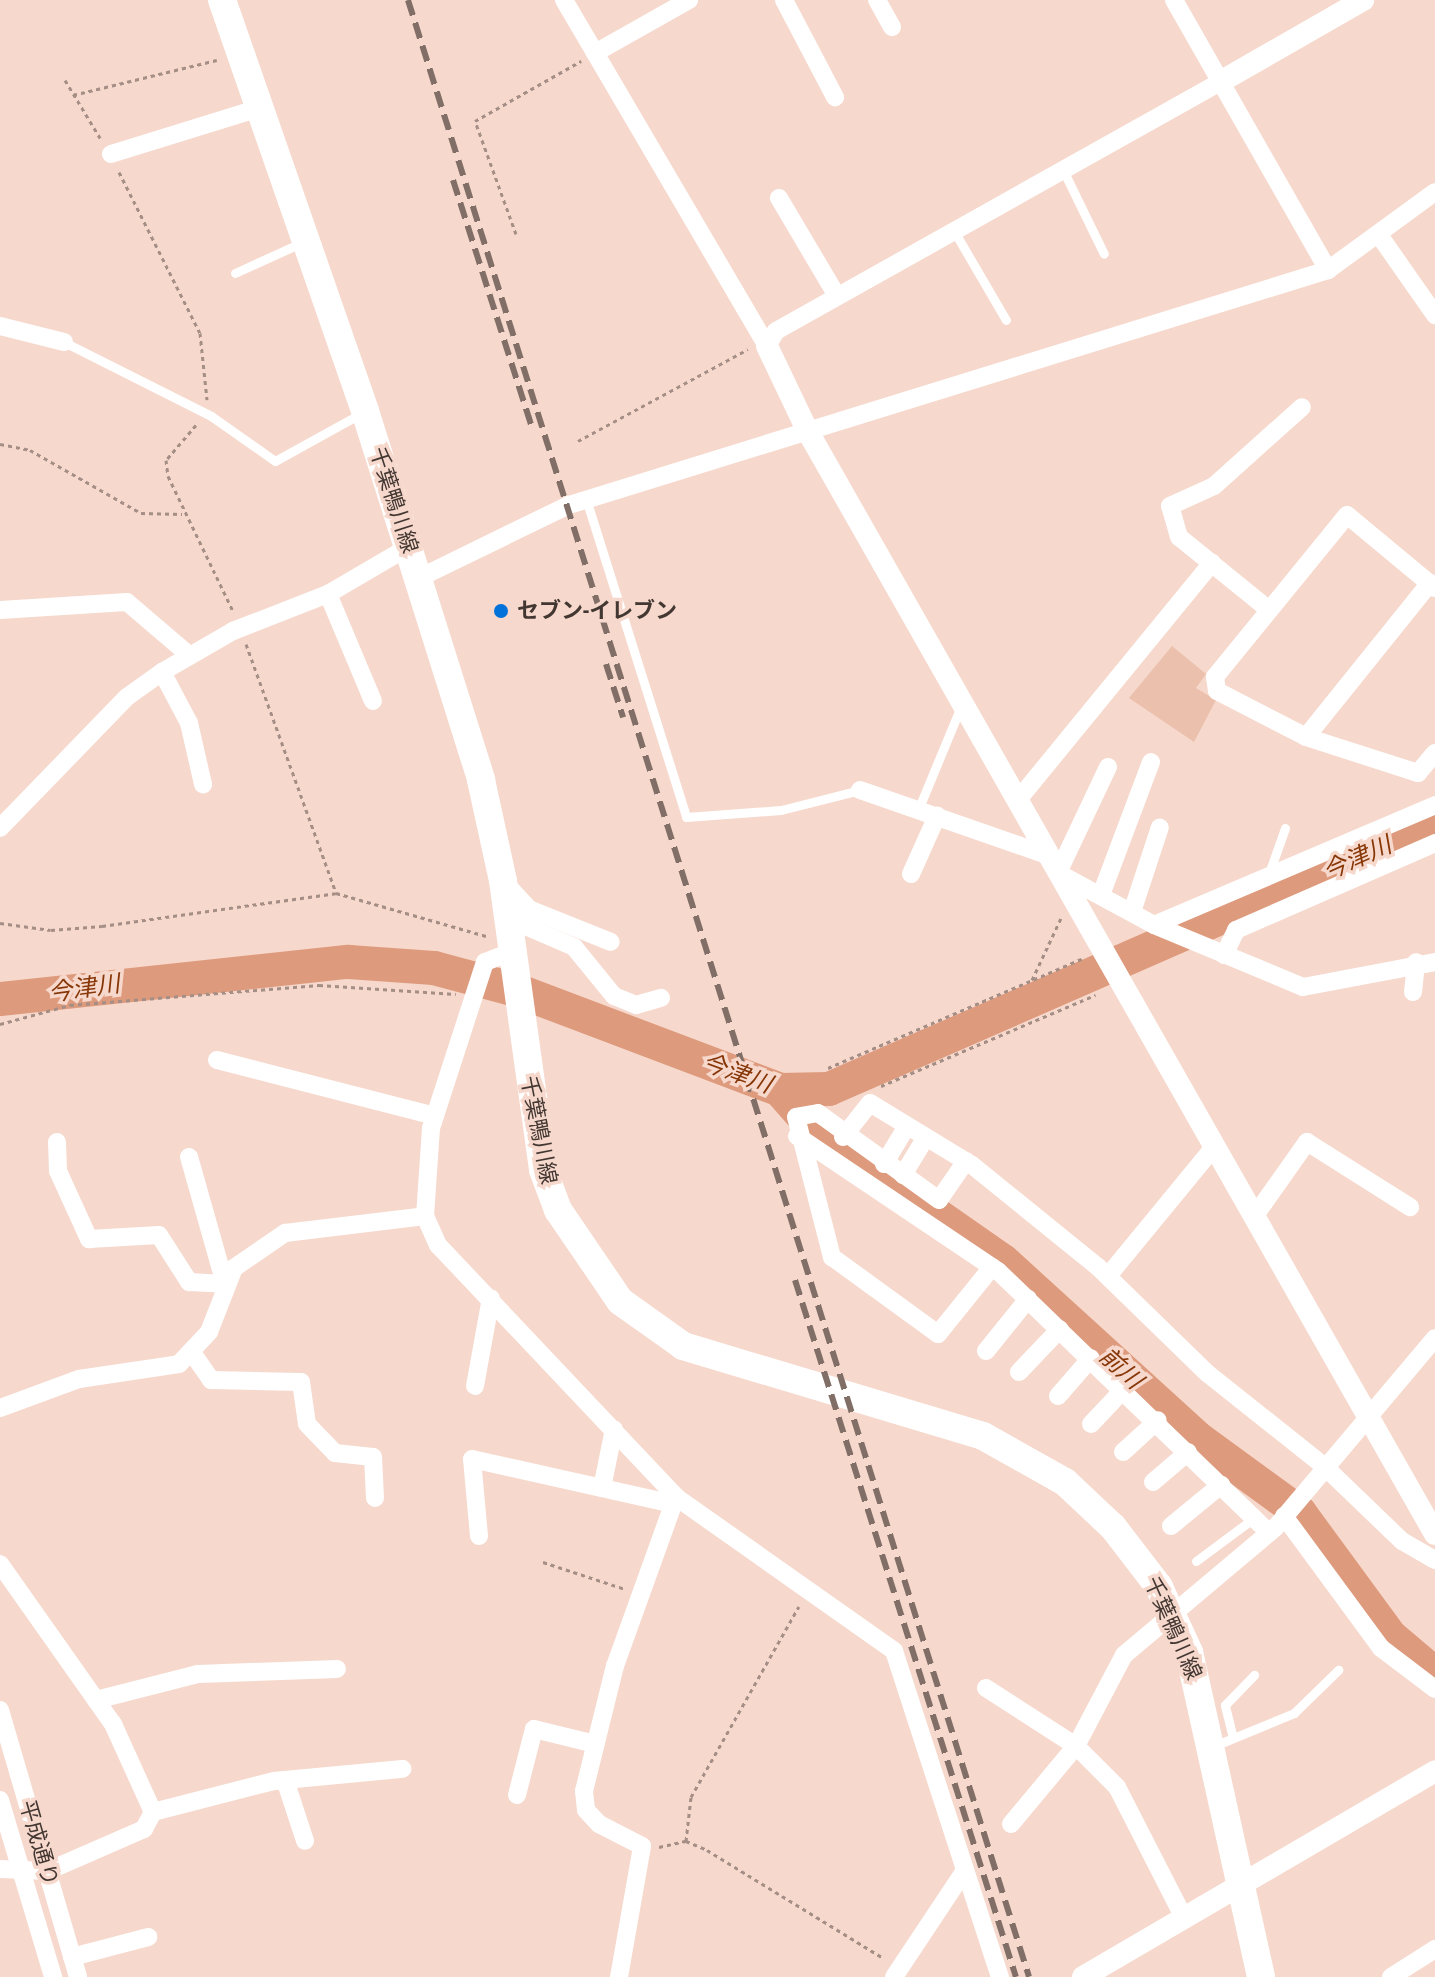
<!DOCTYPE html>
<html>
<head>
<meta charset="utf-8">
<style>
	body { margin:0 }
	#map { position:relative; width:1435px; height:1977px; overflow:hidden; background:#f6d8cc; font-family:"Archivo Narrow","Noto Sans JP",sans-serif }
	div>[style] { position:absolute }
	[style*='--x'] { left:calc(var(--x)*1px); top:calc(var(--y)*1px); width:calc(var(--w)*1px); rotate:calc(var(--a)*1deg) }
	.green>* { inset:0; background:#ebc0ad }
	.river>* { height:34px; margin:-17px; padding:0 17px; transform-origin:17px; border-radius:17px; background:#de9a7c }
	.path>* { height:3px; margin-top:-1.5px; transform-origin:0; background:repeating-linear-gradient(90deg,#a48e85 0 4px,transparent 0 8px) }
	.service>* { height:9px; margin:-4.5px; padding:0 4.5px; transform-origin:4.5px; border-radius:4.5px; background:#fff }
	.minor>* { height:18px; margin:-9px; padding:0 9px; transform-origin:9px; border-radius:9px; background:#fff }
	.tertiary>* { height:22px; margin:-11px; padding:0 11px; transform-origin:11px; border-radius:11px; background:#fff }
	.primary>* { height:28px; margin:-14px; padding:0 14px; transform-origin:14px; border-radius:14px; background:#fff }
	.rail>* { height:6px; margin-top:-3px; transform-origin:0; background:repeating-linear-gradient(90deg,#816f67 0 16px,transparent 0 24px) }
	.dots>* { width:22px; height:22px; translate:-50% -50%; box-sizing:border-box; border:4px solid #f6d8cc; border-radius:50% }
	span { translate:-50% -50%; white-space:nowrap; text-align:center; line-height:1.15; -webkit-text-stroke:7px #f6d8cc; paint-order:stroke }
	.street-label { font-size:22px; color:#433732 }
	.poi-label { font-size:22px; color:#433732; font-weight:700 }
	.left { translate:0 -50%; text-align:left }
	.water-label { font-size:24px; color:#873607; font-style:italic }
</style>
</head>
<body>
<div id="map">
	<div class="green">
		<div style="clip-path:polygon(1172px 646px,1206px 674px,1196px 688px,1216px 700px,1194px 742px,1129px 698px)"></div>
	</div>
	<div class="river">
		<div style="--x:0;--y:999;--w:351;--a:-6.1"></div>
		<div style="--x:349;--y:962;--w:85;--a:4"></div>
		<div style="--x:434;--y:968;--w:85;--a:15"></div>
		<div style="--x:516;--y:990;--w:282;--a:20.7"></div>
		<div style="--x:780;--y:1090;--w:49;--a:-1.2"></div>
		<div style="--x:829;--y:1089;--w:661;--a:-23.62"></div>
		<div style="--x:780;--y:1090;--w:53;--a:48.8"></div>
		<div style="--x:815;--y:1130;--w:229;--a:34.9"></div>
		<div style="--x:1003;--y:1261;--w:266;--a:42.3"></div>
		<div style="--x:1200;--y:1440;--w:124;--a:36.1"></div>
		<div style="--x:1300;--y:1513;--w:152;--a:53.8"></div>
		<div style="--x:1390;--y:1636;--w:59;--a:40.2"></div>
	</div>
	<div class="path">
		<div style="--x:65;--y:80;--w:71;--a:58.8"></div>
		<div style="--x:73;--y:95;--w:148;--a:-13.7"></div>
		<div style="--x:119;--y:172;--w:180;--a:63.3"></div>
		<div style="--x:200;--y:333;--w:67;--a:84"></div>
		<div style="--x:516;--y:234;--w:120;--a:-109.9"></div>
		<div style="--x:475;--y:121;--w:122;--a:-29.5"></div>
		<div style="--x:196;--y:425;--w:46;--a:130.6"></div>
		<div style="--x:166;--y:460;--w:16;--a:83"></div>
		<div style="--x:168;--y:476;--w:150;--a:64.3"></div>
		<div style="--x:578;--y:441;--w:193;--a:-28.4"></div>
		<div style="--x:0;--y:444;--w:31;--a:11"></div>
		<div style="--x:30;--y:450;--w:128;--a:29.6"></div>
		<div style="--x:141;--y:513;--w:41;--a:1.4"></div>
		<div style="--x:246;--y:644;--w:265;--a:70.1"></div>
		<div style="--x:0;--y:923;--w:51;--a:7.8"></div>
		<div style="--x:51;--y:930;--w:51;--a:-4.5"></div>
		<div style="--x:102;--y:926;--w:236;--a:-8"></div>
		<div style="--x:336;--y:893;--w:156;--a:16"></div>
		<div style="--x:1032;--y:980;--w:68;--a:-64.9"></div>
		<div style="--x:0;--y:1024;--w:73;--a:-15.2"></div>
		<div style="--x:70;--y:1005;--w:250;--a:-4.6"></div>
		<div style="--x:319;--y:985;--w:137;--a:3.8"></div>
		<div style="--x:828;--y:1068;--w:279;--a:-23.3"></div>
		<div style="--x:881;--y:1086;--w:233;--a:-23"></div>
		<div style="--x:543;--y:1562;--w:86;--a:18.2"></div>
		<div style="--x:686;--y:1841;--w:44;--a:-83.5"></div>
		<div style="--x:691;--y:1797;--w:219;--a:-60.5"></div>
		<div style="--x:659;--y:1847;--w:28;--a:-13"></div>
		<div style="--x:686;--y:1841;--w:23;--a:23"></div>
		<div style="--x:707;--y:1850;--w:206;--a:31.5"></div>
	</div>
	<div class="service">
		<div style="--x:1063;--y:170;--w:93;--a:64"></div>
		<div style="--x:954;--y:231;--w:103;--a:59.7"></div>
		<div style="--x:235;--y:273;--w:75;--a:-24.5"></div>
		<div style="--x:64;--y:342;--w:165;--a:26.7"></div>
		<div style="--x:211;--y:416;--w:78;--a:35.1"></div>
		<div style="--x:275;--y:461;--w:97;--a:-28.9"></div>
		<div style="--x:586;--y:499;--w:333;--a:72.5"></div>
		<div style="--x:686;--y:817;--w:95;--a:-4.2"></div>
		<div style="--x:781;--y:810;--w:81;--a:-14.2"></div>
		<div style="--x:918;--y:810;--w:113;--a:-67.5"></div>
		<div style="--x:1268;--y:876;--w:51;--a:-70.5"></div>
		<div style="--x:1196;--y:1561;--w:72;--a:-36.6"></div>
		<div style="--x:1233;--y:1738;--w:34;--a:-104"></div>
		<div style="--x:1225;--y:1705;--w:42;--a:-46"></div>
		<div style="--x:1214;--y:1746;--w:87;--a:-22.4"></div>
		<div style="--x:1294;--y:1713;--w:62;--a:-44.3"></div>
	</div>
	<div class="minor">
		<div style="--x:564;--y:0;--w:401;--a:59.6"></div>
		<div style="--x:767;--y:346;--w:17;--a:-59"></div>
		<div style="--x:776;--y:331;--w:509;--a:-29.28"></div>
		<div style="--x:784;--y:0;--w:110;--a:62.3"></div>
		<div style="--x:877;--y:0;--w:31;--a:61"></div>
		<div style="--x:1174;--y:0;--w:311;--a:60.3"></div>
		<div style="--x:595;--y:53;--w:108;--a:-29.4"></div>
		<div style="--x:111;--y:154;--w:156;--a:-17.2"></div>
		<div style="--x:779;--y:198;--w:114;--a:59.4"></div>
		<div style="--x:1379;--y:235;--w:98;--a:55"></div>
		<div style="--x:0;--y:326;--w:66;--a:14"></div>
		<div style="--x:419;--y:578;--w:167;--a:-26"></div>
		<div style="--x:569;--y:505;--w:795;--a:-17.2"></div>
		<div style="--x:1328;--y:270;--w:132;--a:-36.1"></div>
		<div style="--x:1435;--y:588;--w:114;--a:-140.3"></div>
		<div style="--x:1347;--y:515;--w:209;--a:129.2"></div>
		<div style="--x:1215;--y:677;--w:14;--a:82"></div>
		<div style="--x:1217;--y:691;--w:100;--a:27.3"></div>
		<div style="--x:1306;--y:737;--w:118;--a:17.8"></div>
		<div style="--x:1418;--y:773;--w:26;--a:-50"></div>
		<div style="--x:328;--y:594;--w:116;--a:67.2"></div>
		<div style="--x:1268;--y:609;--w:114;--a:-141"></div>
		<div style="--x:1179;--y:537;--w:32;--a:-106"></div>
		<div style="--x:1170;--y:506;--w:48;--a:-24.4"></div>
		<div style="--x:1214;--y:486;--w:118;--a:-41.9"></div>
		<div style="--x:0;--y:610;--w:127;--a:-3.6"></div>
		<div style="--x:127;--y:602;--w:82;--a:40.5"></div>
		<div style="--x:162;--y:672;--w:58;--a:62.1"></div>
		<div style="--x:189;--y:723;--w:63;--a:77.1"></div>
		<div style="--x:1306;--y:737;--w:198;--a:-51.2"></div>
		<div style="--x:1108;--y:767;--w:117;--a:115.3"></div>
		<div style="--x:1058;--y:873;--w:109;--a:28.4"></div>
		<div style="--x:1154;--y:925;--w:161;--a:22.6"></div>
		<div style="--x:1303;--y:987;--w:134;--a:-10.7"></div>
		<div style="--x:860;--y:790;--w:198;--a:19.2"></div>
		<div style="--x:1017;--y:801;--w:308;--a:-50.7"></div>
		<div style="--x:0;--y:828;--w:182;--a:-45.9"></div>
		<div style="--x:127;--y:697;--w:43;--a:-35.5"></div>
		<div style="--x:162;--y:672;--w:82;--a:-30"></div>
		<div style="--x:233;--y:631;--w:102;--a:-21.3"></div>
		<div style="--x:328;--y:594;--w:95;--a:-30.3"></div>
		<div style="--x:911;--y:874;--w:64;--a:-65.9"></div>
		<div style="--x:503;--y:881;--w:38;--a:47"></div>
		<div style="--x:529;--y:909;--w:88;--a:21.9"></div>
		<div style="--x:1101;--y:895;--w:142;--a:-69.4"></div>
		<div style="--x:1132;--y:912;--w:89;--a:-71.8"></div>
		<div style="--x:509;--y:919;--w:71;--a:23.3"></div>
		<div style="--x:574;--y:947;--w:63;--a:50.8"></div>
		<div style="--x:614;--y:996;--w:24;--a:22"></div>
		<div style="--x:636;--y:1005;--w:26;--a:-16"></div>
		<div style="--x:1154;--y:925;--w:306;--a:-23.1"></div>
		<div style="--x:511;--y:952;--w:28;--a:159"></div>
		<div style="--x:485;--y:962;--w:175;--a:108"></div>
		<div style="--x:431;--y:1128;--w:88;--a:93.9"></div>
		<div style="--x:425;--y:1216;--w:32;--a:66"></div>
		<div style="--x:438;--y:1245;--w:347;--a:46.6"></div>
		<div style="--x:676;--y:1497;--w:267;--a:35.2"></div>
		<div style="--x:894;--y:1651;--w:343;--a:72"></div>
		<div style="--x:1224;--y:955;--w:28;--a:-64"></div>
		<div style="--x:1236;--y:930;--w:217;--a:-23.6"></div>
		<div style="--x:1413;--y:992;--w:30;--a:-84"></div>
		<div style="--x:217;--y:1060;--w:225;--a:14.4"></div>
		<div style="--x:797;--y:1136;--w:242;--a:33.9"></div>
		<div style="--x:998;--y:1271;--w:377;--a:44"></div>
		<div style="--x:843;--y:1137;--w:43;--a:-51.5"></div>
		<div style="--x:870;--y:1103;--w:119;--a:31.3"></div>
		<div style="--x:972;--y:1165;--w:162;--a:39"></div>
		<div style="--x:1098;--y:1267;--w:152;--a:44.2"></div>
		<div style="--x:1207;--y:1373;--w:149;--a:38.5"></div>
		<div style="--x:1324;--y:1466;--w:108;--a:43.9"></div>
		<div style="--x:1402;--y:1541;--w:38;--a:30"></div>
		<div style="--x:57;--y:1142;--w:29;--a:88"></div>
		<div style="--x:58;--y:1171;--w:75;--a:65.5"></div>
		<div style="--x:89;--y:1239;--w:70;--a:-3.3"></div>
		<div style="--x:159;--y:1235;--w:56;--a:57.4"></div>
		<div style="--x:189;--y:1282;--w:36;--a:3"></div>
		<div style="--x:225;--y:1284;--w:132;--a:-105.8"></div>
		<div style="--x:966;--y:1161;--w:47;--a:124.7"></div>
		<div style="--x:939;--y:1200;--w:149;--a:-144.3"></div>
		<div style="--x:818;--y:1113;--w:22;--a:170"></div>
		<div style="--x:796;--y:1117;--w:145;--a:75.6"></div>
		<div style="--x:832;--y:1257;--w:131;--a:36"></div>
		<div style="--x:938;--y:1334;--w:86;--a:-51.1"></div>
		<div style="--x:884;--y:1164;--w:44;--a:-58.8"></div>
		<div style="--x:903;--y:1175;--w:44;--a:-58.8"></div>
		<div style="--x:1254;--y:1217;--w:92;--a:-54.8"></div>
		<div style="--x:1307;--y:1142;--w:122;--a:32.3"></div>
		<div style="--x:1108;--y:1276;--w:167;--a:-50.6"></div>
		<div style="--x:986;--y:1351;--w:67;--a:-51.1"></div>
		<div style="--x:193;--y:1354;--w:32;--a:55"></div>
		<div style="--x:211;--y:1380;--w:90;--a:1.3"></div>
		<div style="--x:301;--y:1382;--w:42;--a:81.9"></div>
		<div style="--x:307;--y:1424;--w:40;--a:46"></div>
		<div style="--x:335;--y:1453;--w:38;--a:6"></div>
		<div style="--x:373;--y:1457;--w:41;--a:87.2"></div>
		<div style="--x:1019;--y:1372;--w:59;--a:-46.4"></div>
		<div style="--x:475;--y:1386;--w:89;--a:-79.7"></div>
		<div style="--x:1058;--y:1396;--w:50;--a:-49"></div>
		<div style="--x:0;--y:1408;--w:84;--a:-20.2"></div>
		<div style="--x:79;--y:1379;--w:101;--a:-8.5"></div>
		<div style="--x:179;--y:1364;--w:44;--a:-46.8"></div>
		<div style="--x:209;--y:1332;--w:69;--a:-68.7"></div>
		<div style="--x:234;--y:1268;--w:62;--a:-34.5"></div>
		<div style="--x:285;--y:1233;--w:141;--a:-6.9"></div>
		<div style="--x:1091;--y:1424;--w:48;--a:-46.7"></div>
		<div style="--x:1123;--y:1452;--w:47;--a:-42.4"></div>
		<div style="--x:1153;--y:1482;--w:46;--a:-40.6"></div>
		<div style="--x:602;--y:1488;--w:60;--a:-78.5"></div>
		<div style="--x:1284;--y:1516;--w:164;--a:53.7"></div>
		<div style="--x:1381;--y:1648;--w:68;--a:37.2"></div>
		<div style="--x:1171;--y:1526;--w:65;--a:-39.4"></div>
		<div style="--x:479;--y:1536;--w:77;--a:-95.2"></div>
		<div style="--x:472;--y:1459;--w:207;--a:12.6"></div>
		<div style="--x:0;--y:1564;--w:196;--a:54.8"></div>
		<div style="--x:113;--y:1724;--w:97;--a:65.6"></div>
		<div style="--x:153;--y:1812;--w:19;--a:118"></div>
		<div style="--x:144;--y:1829;--w:105;--a:156.4"></div>
		<div style="--x:48;--y:1871;--w:48;--a:-177.6"></div>
		<div style="--x:986;--y:1688;--w:107;--a:32.8"></div>
		<div style="--x:1076;--y:1746;--w:58;--a:45"></div>
		<div style="--x:1117;--y:1787;--w:145;--a:62.9"></div>
		<div style="--x:96;--y:1700;--w:105;--a:-14.3"></div>
		<div style="--x:198;--y:1674;--w:139;--a:-2.1"></div>
		<div style="--x:0;--y:1710;--w:278;--a:73.7"></div>
		<div style="--x:285;--y:1780;--w:64;--a:71.8"></div>
		<div style="--x:517;--y:1795;--w:68;--a:-75.6"></div>
		<div style="--x:534;--y:1729;--w:63;--a:13.8"></div>
		<div style="--x:0;--y:1800;--w:185;--a:73.3"></div>
		<div style="--x:153;--y:1812;--w:125;--a:-14.4"></div>
		<div style="--x:274;--y:1781;--w:129;--a:-5.4"></div>
		<div style="--x:1011;--y:1824;--w:102;--a:-50.2"></div>
		<div style="--x:1076;--y:1746;--w:103;--a:-62.2"></div>
		<div style="--x:1124;--y:1655;--w:197;--a:-40.1"></div>
		<div style="--x:1275;--y:1528;--w:248;--a:-49.9"></div>
		<div style="--x:72;--y:1957;--w:79;--a:-14.7"></div>
		<div style="--x:619;--y:1977;--w:133;--a:-80"></div>
		<div style="--x:642;--y:1846;--w:48;--a:-152.9"></div>
		<div style="--x:599;--y:1824;--w:19;--a:-133"></div>
		<div style="--x:586;--y:1810;--w:19;--a:-96"></div>
		<div style="--x:584;--y:1791;--w:129;--a:-76.1"></div>
		<div style="--x:615;--y:1666;--w:180;--a:-70.2"></div>
		<div style="--x:894;--y:1977;--w:128;--a:-56.4"></div>
		<div style="--x:1391;--y:1977;--w:52;--a:-32.5"></div>
	</div>
	<div class="tertiary">
		<div style="--x:1220;--y:82;--w:165;--a:-29.8"></div>
		<div style="--x:767;--y:346;--w:93;--a:64.5"></div>
		<div style="--x:807;--y:430;--w:1270;--a:60.37"></div>
		<div style="--x:1083;--y:1977;--w:408;--a:-30.3"></div>
	</div>
	<div class="primary">
		<div style="--x:222;--y:0;--w:435;--a:70.8"></div>
		<div style="--x:365;--y:411;--w:387;--a:72.5"></div>
		<div style="--x:481;--y:780;--w:103;--a:77.7"></div>
		<div style="--x:503;--y:881;--w:292;--a:82.1"></div>
		<div style="--x:543;--y:1170;--w:43;--a:69.4"></div>
		<div style="--x:558;--y:1210;--w:110;--a:55.7"></div>
		<div style="--x:620;--y:1301;--w:77;--a:35.5"></div>
		<div style="--x:683;--y:1346;--w:313;--a:16.7"></div>
		<div style="--x:983;--y:1436;--w:94;--a:29.3"></div>
		<div style="--x:1065;--y:1482;--w:66;--a:43.2"></div>
		<div style="--x:1113;--y:1527;--w:76;--a:52.5"></div>
		<div style="--x:1159;--y:1587;--w:72;--a:65.2"></div>
		<div style="--x:1189;--y:1652;--w:333;--a:77.5"></div>
	</div>
	<div class="rail">
		<div style="--x:408;--y:0;--w:2072;--a:72.56"></div>
		<div style="--x:453;--y:180;--w:259;--a:72.3"></div>
		<div style="--x:606;--y:664;--w:56;--a:72.2"></div>
		<div style="--x:795;--y:1280;--w:731;--a:72.41"></div>
	</div>
	<div class="dots">
		<div style="left:501px;top:611px;background:#0072d9"></div>
	</div>
	<div class="street-label">
		<span style="left:394px;top:500px;rotate:72deg">千葉鴨川線</span>
		<span style="left:539px;top:1130px;rotate:79deg">千葉鴨川線</span>
		<span style="left:1173px;top:1628px;rotate:66deg">千葉鴨川線</span>
		<span style="left:39px;top:1843px;rotate:74deg">平成通り</span>
	</div>
	<div class="poi-label">
		<span class="left" style="left:517px;top:611px">セブン-イレブン</span>
	</div>
	<div class="water-label">
		<span style="left:1357px;top:858px;rotate:-24deg">今津川</span>
		<span style="left:84px;top:988px;rotate:-8deg">今津川</span>
		<span style="left:737px;top:1073px;rotate:20deg">今津川</span>
		<span style="left:1121px;top:1368px;rotate:42deg">前川</span>
	</div>
</div>
</body>
</html>
